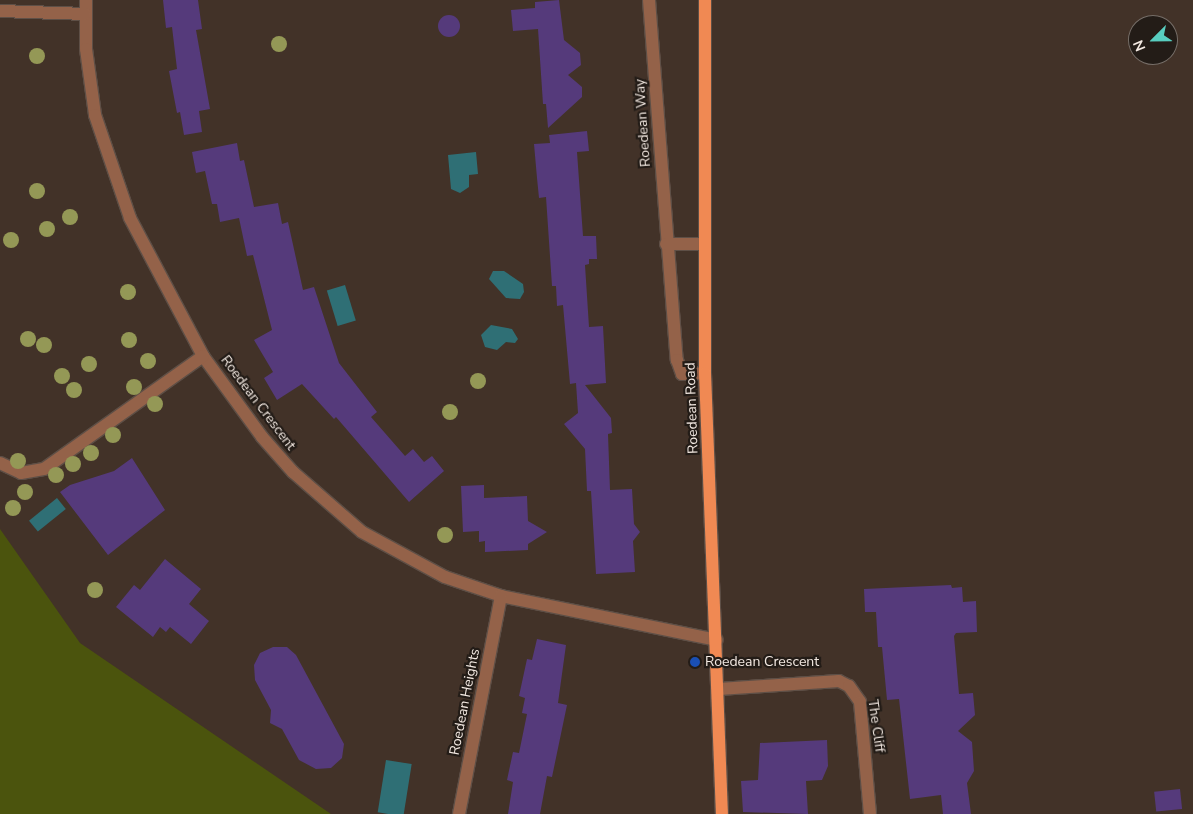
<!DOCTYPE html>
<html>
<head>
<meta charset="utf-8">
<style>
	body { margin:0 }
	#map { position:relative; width:1193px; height:814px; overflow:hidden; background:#423228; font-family:"Nunito Sans",sans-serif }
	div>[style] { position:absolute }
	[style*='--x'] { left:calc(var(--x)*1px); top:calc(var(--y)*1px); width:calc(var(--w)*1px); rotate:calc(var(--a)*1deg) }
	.green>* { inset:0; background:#4b540d }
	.water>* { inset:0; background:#2f6f75; transform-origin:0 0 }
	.building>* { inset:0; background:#553a7b; transform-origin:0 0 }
	.round { border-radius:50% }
	.roads { filter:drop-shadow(1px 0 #5e4f46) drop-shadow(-1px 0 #5e4f46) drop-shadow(0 1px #5e4f46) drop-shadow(0 -1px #5e4f46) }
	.minor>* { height:12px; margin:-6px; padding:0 6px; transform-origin:6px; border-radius:6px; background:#946249 }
	.major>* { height:12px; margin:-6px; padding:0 6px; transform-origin:6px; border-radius:6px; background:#f08953 }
	.trees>* { width:16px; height:16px; margin:-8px; border-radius:50%; background:#949856 }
	.dots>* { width:14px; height:14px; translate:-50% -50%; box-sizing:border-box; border:2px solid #231c17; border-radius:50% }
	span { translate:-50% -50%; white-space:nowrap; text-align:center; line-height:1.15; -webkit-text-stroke:4.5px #231c17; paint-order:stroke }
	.street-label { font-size:14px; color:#f3e9e2 }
	.poi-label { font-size:14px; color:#f3e9e2 }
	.left { translate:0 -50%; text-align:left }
	.north { position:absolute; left:1128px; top:15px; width:50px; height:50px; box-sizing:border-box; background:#231c17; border:1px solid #766e68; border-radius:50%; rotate:247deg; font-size:14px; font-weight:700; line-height:20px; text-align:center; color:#f3e9e2 }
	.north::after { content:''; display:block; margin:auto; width:18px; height:22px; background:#58cec0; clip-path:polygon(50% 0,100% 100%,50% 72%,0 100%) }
</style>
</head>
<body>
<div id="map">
	<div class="green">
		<div style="clip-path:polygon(0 529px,80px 643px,331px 814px,0 814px)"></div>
	</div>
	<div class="water">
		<div style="clip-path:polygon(476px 152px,478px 174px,469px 175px,469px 187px,460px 193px,451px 189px,448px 155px)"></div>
		<div style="clip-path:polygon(493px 271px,504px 271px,523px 284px,524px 292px,520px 299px,506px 298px,489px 279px)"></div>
		<div style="left:345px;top:285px;width:37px;height:19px;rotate:73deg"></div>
		<div style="clip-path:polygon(491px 325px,512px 329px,518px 339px,515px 343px,506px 342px,497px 350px,485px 347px,481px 335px)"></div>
		<div style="left:57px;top:498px;width:14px;height:36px;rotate:51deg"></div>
		<div style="left:386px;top:760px;width:26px;height:53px;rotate:9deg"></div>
	</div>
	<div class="building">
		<div style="clip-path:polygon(163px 0,198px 0,202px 29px,196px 30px,210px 109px,199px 111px,202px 132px,184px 135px,180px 112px,177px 113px,169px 71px,177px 69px,172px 27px,166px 28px)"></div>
		<div style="clip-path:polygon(559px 0,564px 40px,580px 53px,581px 65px,568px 75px,582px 87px,582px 97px,548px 128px,546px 104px,543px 104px,538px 29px,513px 31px,511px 10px,535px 8px,535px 2px)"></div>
		<div class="round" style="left:438px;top:15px;width:22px;height:22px"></div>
		<div style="clip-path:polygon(587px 131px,589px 151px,577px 152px,583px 236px,596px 236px,597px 259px,589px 259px,589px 264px,585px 265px,589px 327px,603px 326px,606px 383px,585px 385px,611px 418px,612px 433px,608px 434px,610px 490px,632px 489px,634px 524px,640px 532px,633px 541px,635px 572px,596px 574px,591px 491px,587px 491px,585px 449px,564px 424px,578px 413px,576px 383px,570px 384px,563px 305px,557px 306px,556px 286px,552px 286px,546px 197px,539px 198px,537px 178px,534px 144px,550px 143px,549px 135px)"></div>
		<div style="clip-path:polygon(237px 143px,240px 161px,244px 160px,254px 207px,278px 203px,282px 224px,288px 222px,303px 290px,314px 287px,339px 363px,377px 412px,371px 417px,405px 456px,413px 449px,424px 462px,432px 456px,444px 471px,409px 502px,336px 417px,334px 419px,302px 384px,277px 400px,264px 378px,273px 372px,254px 340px,272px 330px,253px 255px,247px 256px,239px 218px,220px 222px,217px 204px,212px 204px,205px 171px,196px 173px,192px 152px)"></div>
		<div style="clip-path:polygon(132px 458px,165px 510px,108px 555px,60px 492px,70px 485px,114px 471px)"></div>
		<div style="clip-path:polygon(484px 485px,484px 498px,527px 496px,528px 521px,547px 532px,528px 544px,528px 550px,485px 552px,485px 541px,479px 542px,479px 531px,463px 532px,461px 486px)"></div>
		<div style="clip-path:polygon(165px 559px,201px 589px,189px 604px,209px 621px,191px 644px,170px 627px,166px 632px,160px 627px,153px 637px,116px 607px,134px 585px,140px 590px)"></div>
		<div style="clip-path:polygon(951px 585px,952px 588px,962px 587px,963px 602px,976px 601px,977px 632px,956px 633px,954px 636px,959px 694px,973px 693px,975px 715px,958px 731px,972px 742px,974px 771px,967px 783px,971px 814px,943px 814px,941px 795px,910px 799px,899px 699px,887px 700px,882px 647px,878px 647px,876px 612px,865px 612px,864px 589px)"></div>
		<div style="clip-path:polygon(537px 639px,566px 645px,558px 703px,567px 705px,552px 777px,547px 776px,540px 814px,508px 814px,513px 782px,507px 780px,513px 752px,519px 753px,527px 714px,522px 713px,525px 698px,519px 696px,527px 659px,532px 660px)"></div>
		<div style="clip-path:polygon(273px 647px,287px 647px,296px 655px,344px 744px,342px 758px,331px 768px,316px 769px,299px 760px,282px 729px,270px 723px,271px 710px,255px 680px,254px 665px,260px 653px)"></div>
		<div style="clip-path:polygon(827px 740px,828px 766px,822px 780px,806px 781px,808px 814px,743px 812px,741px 781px,758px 780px,760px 743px)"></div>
		<div style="left:1180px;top:789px;width:20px;height:26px;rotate:84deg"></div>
	</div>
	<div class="roads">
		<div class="minor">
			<div style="--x:86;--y:0;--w:49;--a:90"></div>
			<div style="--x:86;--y:49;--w:67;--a:82.2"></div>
			<div style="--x:95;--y:115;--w:109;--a:71.2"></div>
			<div style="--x:130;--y:218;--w:156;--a:62.1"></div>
			<div style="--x:203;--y:356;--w:100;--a:53.9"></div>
			<div style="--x:262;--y:437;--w:47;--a:48.5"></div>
			<div style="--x:293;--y:472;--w:91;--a:41"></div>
			<div style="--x:362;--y:532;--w:94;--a:28.5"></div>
			<div style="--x:445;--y:577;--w:59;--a:18.7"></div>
			<div style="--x:501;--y:596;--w:220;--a:11.5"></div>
			<div style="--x:649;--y:0;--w:361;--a:85.6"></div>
			<div style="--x:677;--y:360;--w:15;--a:70"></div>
			<div style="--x:682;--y:374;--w:23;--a:-2"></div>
			<div style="--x:0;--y:11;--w:85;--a:2"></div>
			<div style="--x:666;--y:244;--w:39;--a:0"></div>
			<div style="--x:0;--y:463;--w:23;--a:25"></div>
			<div style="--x:21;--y:473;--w:23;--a:-10"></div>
			<div style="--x:44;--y:469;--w:195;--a:-35.4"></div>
			<div style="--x:719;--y:689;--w:120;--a:-3.8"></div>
			<div style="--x:839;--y:681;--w:11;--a:27"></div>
			<div style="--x:849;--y:686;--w:19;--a:55"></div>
			<div style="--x:860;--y:702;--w:112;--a:84.9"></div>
			<div style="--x:459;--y:814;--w:222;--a:-79.1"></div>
		</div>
		<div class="major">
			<div style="--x:705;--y:0;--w:373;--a:90"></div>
			<div style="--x:705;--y:373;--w:441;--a:87.8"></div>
		</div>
	</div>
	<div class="trees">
		<div style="left:279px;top:44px"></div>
		<div style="left:37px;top:56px"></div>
		<div style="left:37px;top:191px"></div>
		<div style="left:70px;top:217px"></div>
		<div style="left:47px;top:229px"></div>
		<div style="left:11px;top:240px"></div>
		<div style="left:128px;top:292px"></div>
		<div style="left:28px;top:339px"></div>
		<div style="left:129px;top:340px"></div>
		<div style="left:44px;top:345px"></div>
		<div style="left:148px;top:361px"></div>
		<div style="left:89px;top:364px"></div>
		<div style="left:62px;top:376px"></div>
		<div style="left:478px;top:381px"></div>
		<div style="left:134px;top:387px"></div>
		<div style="left:74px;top:390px"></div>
		<div style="left:155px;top:404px"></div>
		<div style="left:450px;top:412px"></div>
		<div style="left:113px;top:435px"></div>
		<div style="left:91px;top:453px"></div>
		<div style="left:18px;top:461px"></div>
		<div style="left:73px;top:464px"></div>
		<div style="left:56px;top:475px"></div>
		<div style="left:25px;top:492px"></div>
		<div style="left:13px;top:508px"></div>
		<div style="left:445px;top:535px"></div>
		<div style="left:95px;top:590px"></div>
	</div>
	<div class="dots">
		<div style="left:695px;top:662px;background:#1a4fb4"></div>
	</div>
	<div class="street-label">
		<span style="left:643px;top:123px;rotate:-94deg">Roedean Way</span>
		<span style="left:258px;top:403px;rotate:53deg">Roedean Crescent</span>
		<span style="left:692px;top:408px;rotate:-92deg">Roedean Road</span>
		<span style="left:465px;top:702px;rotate:-79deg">Roedean Heights</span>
		<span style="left:876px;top:726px;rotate:82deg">The Cliff</span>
	</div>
	<div class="poi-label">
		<span class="left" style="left:705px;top:662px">Roedean Crescent</span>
	</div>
	<div class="north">N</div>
</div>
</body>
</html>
